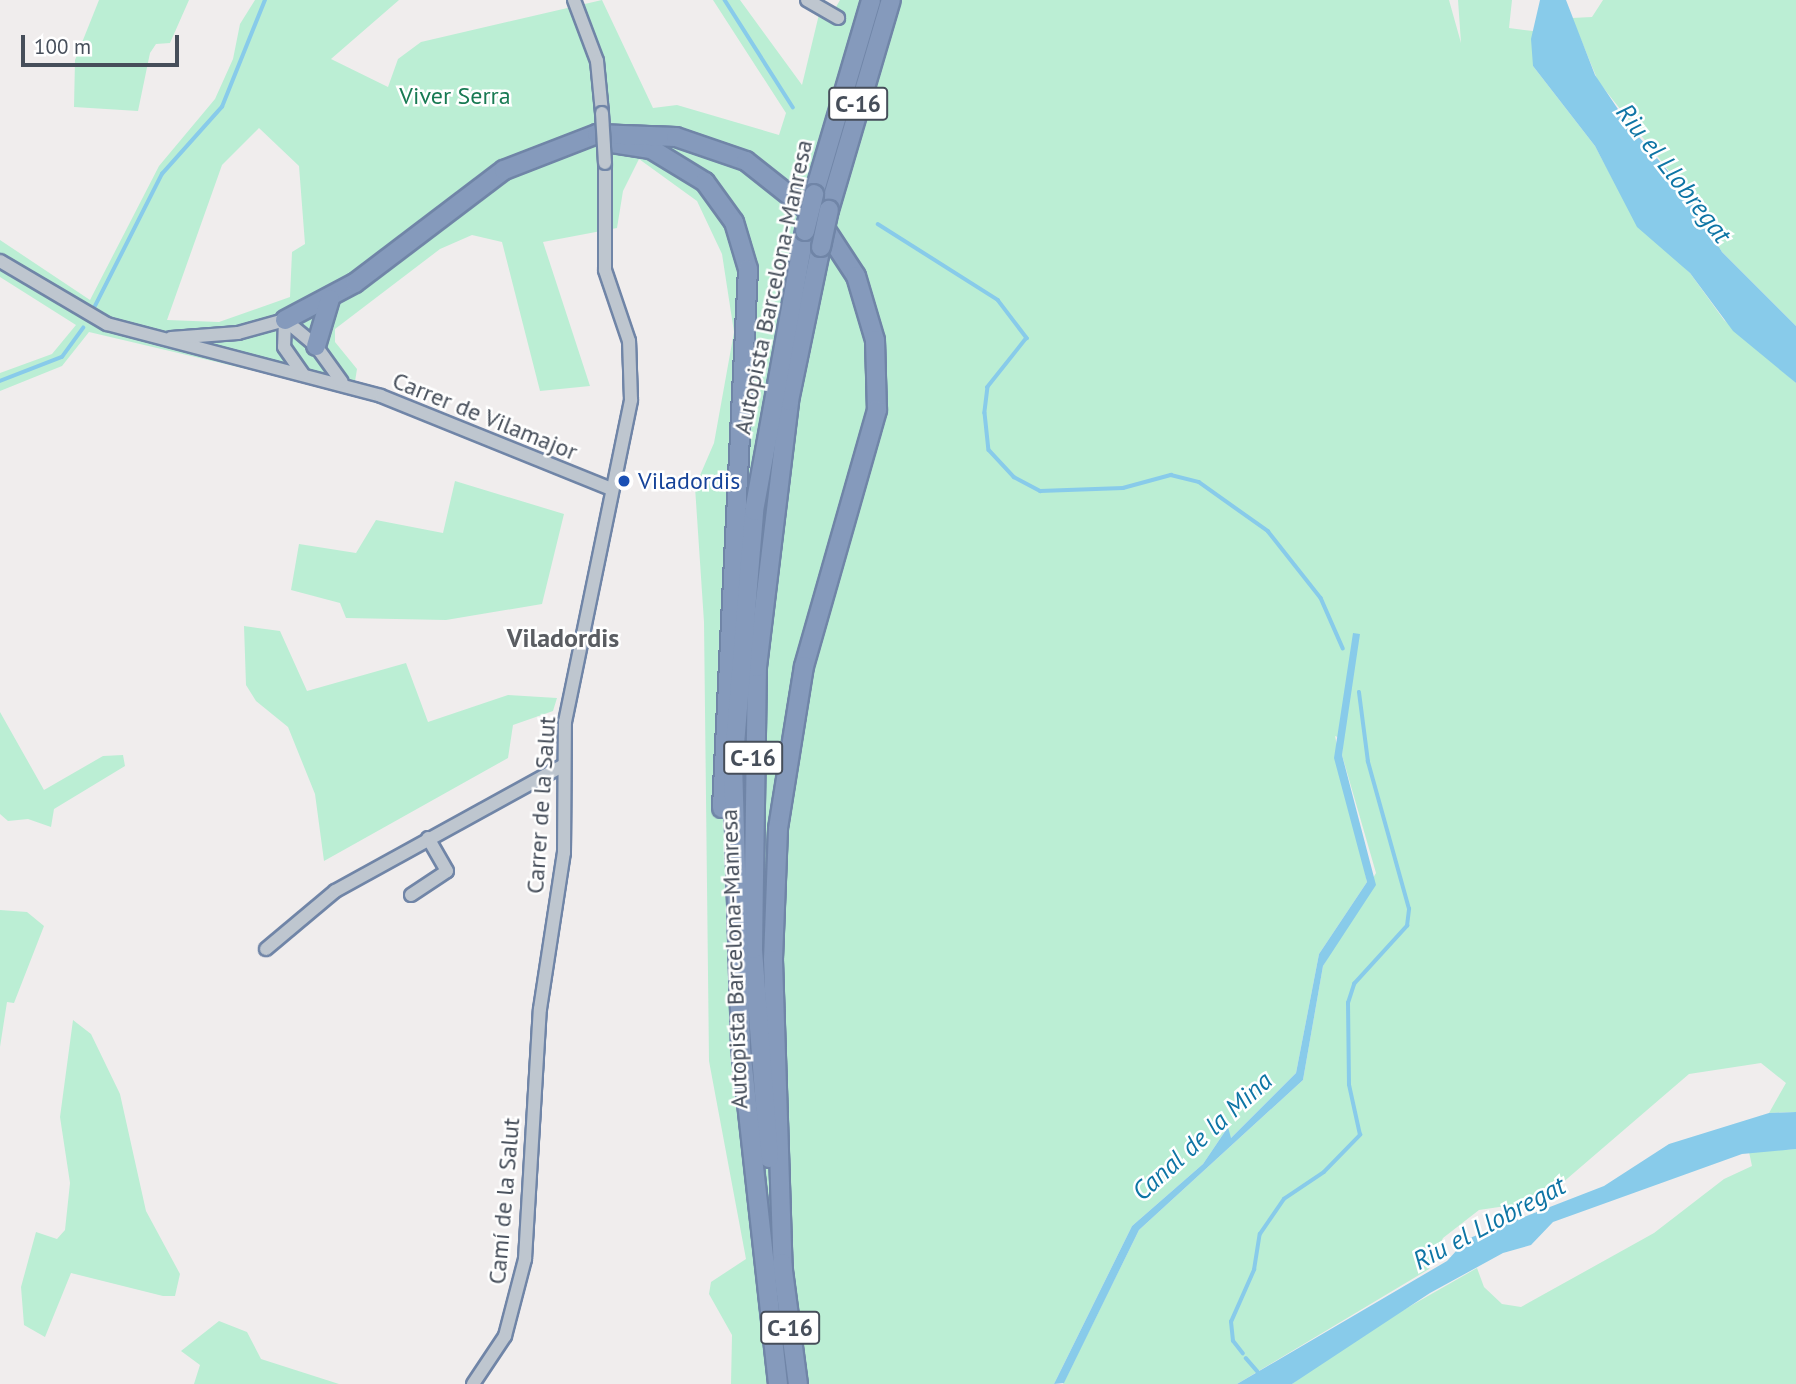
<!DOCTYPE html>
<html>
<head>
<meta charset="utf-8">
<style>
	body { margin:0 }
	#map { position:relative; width:1796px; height:1384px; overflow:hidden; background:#f0eded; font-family:"PT Sans",sans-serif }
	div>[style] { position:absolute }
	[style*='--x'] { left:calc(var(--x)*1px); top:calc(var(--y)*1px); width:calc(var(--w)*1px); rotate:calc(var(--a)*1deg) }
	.green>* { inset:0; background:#bbeed4 }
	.water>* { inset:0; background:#88cbea }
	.stream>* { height:3.5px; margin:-1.75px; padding:0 1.75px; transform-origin:1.75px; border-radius:1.75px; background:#88cbea }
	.roads { filter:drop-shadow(2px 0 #7085a7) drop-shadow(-2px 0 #7085a7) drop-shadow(0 2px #7085a7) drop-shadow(0 -2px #7085a7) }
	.minor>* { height:12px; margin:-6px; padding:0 6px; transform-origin:6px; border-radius:6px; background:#bec6cf }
	.highway>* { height:18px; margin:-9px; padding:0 9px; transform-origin:9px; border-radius:9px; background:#859abc }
	.bridges { filter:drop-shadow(2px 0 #7085a7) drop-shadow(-2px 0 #7085a7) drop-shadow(0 2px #7085a7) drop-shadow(0 -2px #7085a7) }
	.minor-bridge>* { height:12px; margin:-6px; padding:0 6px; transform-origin:6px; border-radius:6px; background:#bec6cf }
	.highway-bridge>* { height:18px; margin:-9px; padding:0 9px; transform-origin:9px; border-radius:9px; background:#859abc }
	.dots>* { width:19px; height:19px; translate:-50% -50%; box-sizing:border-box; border:4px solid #fff; border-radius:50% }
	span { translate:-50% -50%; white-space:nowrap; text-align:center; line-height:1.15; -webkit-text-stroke:5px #fff; paint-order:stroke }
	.shield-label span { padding:2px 5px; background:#fff; border:2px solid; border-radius:5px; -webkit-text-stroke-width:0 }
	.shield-label { font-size:23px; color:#464e5a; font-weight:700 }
	.park-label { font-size:24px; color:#187a53 }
	.street-label { font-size:24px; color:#464e5a }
	.transit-label { font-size:24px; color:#164399 }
	.left { translate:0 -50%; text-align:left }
	.water-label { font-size:26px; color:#0e75a5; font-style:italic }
	.neighbourhood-label { font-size:26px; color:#5a5d62; font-weight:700 }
	.scale { position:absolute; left:21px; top:35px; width:158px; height:32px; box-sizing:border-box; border:4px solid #464e5a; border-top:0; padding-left:9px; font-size:21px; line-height:24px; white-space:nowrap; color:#464e5a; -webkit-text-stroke:5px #fff; paint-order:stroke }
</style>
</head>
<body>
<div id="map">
	<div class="green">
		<div style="clip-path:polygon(99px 0,189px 0,170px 43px,156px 44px,150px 53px,138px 111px,74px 107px,75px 60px)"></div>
		<div style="clip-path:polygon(evenodd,255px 0,399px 0,331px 59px,388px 87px,398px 59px,421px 42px,602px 0,653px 108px,677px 105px,779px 135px,786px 113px,713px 0,740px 0,802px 85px,821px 6px,836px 7px,840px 0,1449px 0,1461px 43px,1458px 0,1512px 0,1509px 28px,1533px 31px,1533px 66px,1595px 146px,1632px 215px,1690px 273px,1724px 320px,1796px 383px,1796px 1112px,1769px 1113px,1786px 1083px,1761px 1063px,1689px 1074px,1554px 1190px,1533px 1202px,1479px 1210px,1443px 1238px,1429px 1269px,1237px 1384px,1063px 1384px,1139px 1230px,1303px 1080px,1323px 966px,1376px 873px,1342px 755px,1343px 739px,1335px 736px,1367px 882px,1319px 954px,1296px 1073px,1230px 1139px,1228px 1127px,1203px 1164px,1132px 1226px,1054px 1384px,731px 1384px,732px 1335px,709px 1294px,711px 1282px,746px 1259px,709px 1061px,704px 622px,695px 487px,714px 443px,734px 332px,722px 254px,697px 201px,639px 159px,623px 191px,617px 228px,543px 242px,590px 386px,540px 391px,502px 242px,472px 235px,440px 249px,335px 329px,335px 342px,357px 369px,353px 394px,89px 332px,62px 366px,0 391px,0 373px,52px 354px,76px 325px,0 277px,0 240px,90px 300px,159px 166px,215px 99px,233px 59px,240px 24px,255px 0,259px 128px,299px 166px,305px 244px,292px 252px,290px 297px,219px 322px,167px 320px,222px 165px,259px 128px)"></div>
		<div style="clip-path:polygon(1603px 0,1796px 0,1796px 326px,1722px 252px,1685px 191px,1598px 81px,1572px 18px,1592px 17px)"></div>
		<div style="clip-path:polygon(455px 481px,564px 514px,542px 604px,446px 620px,346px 618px,340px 603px,291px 590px,299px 544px,356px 553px,376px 520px,443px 533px)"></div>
		<div style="clip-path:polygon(244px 626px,280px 631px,307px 691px,406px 663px,428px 722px,508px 695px,557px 698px,553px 711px,513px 725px,508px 758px,324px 861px,315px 794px,288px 727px,256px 701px,246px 685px)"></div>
		<div style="clip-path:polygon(0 712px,44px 790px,103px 756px,123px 755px,125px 766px,54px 809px,51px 827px,28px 819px,8px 821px,0 814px)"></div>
		<div style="clip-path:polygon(0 910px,27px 912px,44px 926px,14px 1003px,7px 1002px,0 1047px)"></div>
		<div style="clip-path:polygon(73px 1020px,91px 1034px,120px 1094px,146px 1211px,180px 1274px,175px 1296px,163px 1296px,71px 1273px,45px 1337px,24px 1325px,21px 1287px,36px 1232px,57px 1239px,65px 1230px,70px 1183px,60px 1117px)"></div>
		<div style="clip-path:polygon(1796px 1149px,1796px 1384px,1292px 1384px,1349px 1341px,1477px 1268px,1484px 1287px,1502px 1304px,1521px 1307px,1654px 1233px,1724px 1179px,1752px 1166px,1749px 1152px)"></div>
		<div style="clip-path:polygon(219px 1321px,247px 1332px,261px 1359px,339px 1384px,194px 1384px,200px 1365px,181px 1351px)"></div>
	</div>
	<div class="water">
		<div style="clip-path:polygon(1540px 0,1566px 0,1595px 75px,1628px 124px,1685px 191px,1722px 252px,1796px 326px,1796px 383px,1733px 331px,1690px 273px,1637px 227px,1595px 146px,1533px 66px,1531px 39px)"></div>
		<div style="clip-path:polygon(1353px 633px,1360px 634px,1342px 755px,1376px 885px,1323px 966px,1303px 1080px,1139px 1230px,1064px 1383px,1054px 1384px,1132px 1226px,1203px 1164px,1228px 1127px,1231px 1138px,1296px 1073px,1319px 954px,1367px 882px,1334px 758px)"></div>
		<div style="clip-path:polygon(1796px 1112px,1796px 1149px,1742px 1154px,1553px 1222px,1531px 1245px,1503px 1253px,1430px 1293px,1292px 1384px,1237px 1384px,1447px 1261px,1467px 1239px,1604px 1186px,1669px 1144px,1769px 1113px)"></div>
	</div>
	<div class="stream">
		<div style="--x:725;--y:0;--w:127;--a:57.6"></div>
		<div style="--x:878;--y:224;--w:142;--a:32.3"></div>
		<div style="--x:998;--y:300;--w:48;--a:52.7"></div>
		<div style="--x:1027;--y:338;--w:63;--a:128.5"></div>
		<div style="--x:988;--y:387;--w:26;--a:97"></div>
		<div style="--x:985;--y:413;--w:37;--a:84"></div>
		<div style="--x:989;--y:450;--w:37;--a:47"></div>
		<div style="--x:1014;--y:477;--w:30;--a:28"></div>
		<div style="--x:1040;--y:491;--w:83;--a:-2.1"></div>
		<div style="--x:1123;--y:488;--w:50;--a:-15.2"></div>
		<div style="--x:1171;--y:475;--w:29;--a:14"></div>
		<div style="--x:1199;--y:482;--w:85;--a:35.4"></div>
		<div style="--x:1268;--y:531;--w:85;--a:51.7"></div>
		<div style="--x:1321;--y:598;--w:55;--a:66.3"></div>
		<div style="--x:95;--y:306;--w:148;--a:-63.1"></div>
		<div style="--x:162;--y:174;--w:90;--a:-48.2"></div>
		<div style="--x:222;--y:107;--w:115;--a:-68.1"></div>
		<div style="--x:0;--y:381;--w:66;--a:-21.2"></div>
		<div style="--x:62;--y:357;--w:36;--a:-54"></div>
		<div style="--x:1243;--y:1354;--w:16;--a:-128"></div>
		<div style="--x:1233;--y:1341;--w:19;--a:-96"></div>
		<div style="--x:1231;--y:1322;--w:57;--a:-66.1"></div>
		<div style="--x:1254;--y:1270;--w:36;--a:-81"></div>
		<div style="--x:1260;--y:1234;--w:42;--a:-55.6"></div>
		<div style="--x:1284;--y:1199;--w:48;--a:-34"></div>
		<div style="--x:1324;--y:1172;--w:52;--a:-45.8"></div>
		<div style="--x:1360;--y:1135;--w:51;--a:-102.4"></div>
		<div style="--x:1349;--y:1085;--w:82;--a:-90.7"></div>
		<div style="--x:1348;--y:1003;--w:20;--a:-72"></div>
		<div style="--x:1354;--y:984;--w:79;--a:-47.6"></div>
		<div style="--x:1407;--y:926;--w:17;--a:-83"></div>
		<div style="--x:1409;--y:909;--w:153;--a:-105.6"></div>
		<div style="--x:1368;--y:762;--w:70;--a:-97.4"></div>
		<div style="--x:1246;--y:1358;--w:18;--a:49"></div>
	</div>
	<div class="roads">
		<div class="minor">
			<div style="--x:574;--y:0;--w:65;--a:69.3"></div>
			<div style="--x:597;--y:61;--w:52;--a:84.5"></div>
			<div style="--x:807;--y:0;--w:36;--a:30"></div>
			<div style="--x:0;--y:261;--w:124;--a:30.5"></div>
			<div style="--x:107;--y:324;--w:283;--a:14.7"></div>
			<div style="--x:381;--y:396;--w:246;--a:22"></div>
			<div style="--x:285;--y:320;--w:27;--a:92"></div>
			<div style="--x:284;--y:347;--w:32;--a:55"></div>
			<div style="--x:171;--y:338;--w:67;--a:-4.3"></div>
			<div style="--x:238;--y:333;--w:49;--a:-15.5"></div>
			<div style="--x:285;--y:320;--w:40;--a:40"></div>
			<div style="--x:316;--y:346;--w:44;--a:54.2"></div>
			<div style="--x:411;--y:895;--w:43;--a:-33.7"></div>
			<div style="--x:447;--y:871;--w:38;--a:-120"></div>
			<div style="--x:266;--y:949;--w:90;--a:-40"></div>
			<div style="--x:335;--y:891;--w:259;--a:-28.8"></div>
			<div style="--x:473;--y:1384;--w:58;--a:-56.3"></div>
			<div style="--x:505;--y:1336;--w:80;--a:-75.4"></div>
			<div style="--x:525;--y:1259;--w:250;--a:-86.6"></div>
			<div style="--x:540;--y:1009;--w:158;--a:-81.3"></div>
			<div style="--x:564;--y:853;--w:131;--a:-89.6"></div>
			<div style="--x:565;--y:722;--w:329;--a:-78.4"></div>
			<div style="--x:631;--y:400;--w:59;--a:-91.9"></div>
			<div style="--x:629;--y:341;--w:75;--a:-108.7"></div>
			<div style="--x:605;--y:270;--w:107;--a:-90"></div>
		</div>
		<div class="highway">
			<div style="--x:612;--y:143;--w:39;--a:9"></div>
			<div style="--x:651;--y:149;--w:63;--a:31.4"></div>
			<div style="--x:705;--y:182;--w:49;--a:54.1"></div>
			<div style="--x:734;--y:222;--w:49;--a:73.4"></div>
			<div style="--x:748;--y:269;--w:540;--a:92.76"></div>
			<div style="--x:814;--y:194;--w:202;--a:-73.6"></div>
			<div style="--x:829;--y:210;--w:219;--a:-73.6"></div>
			<div style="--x:285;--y:320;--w:79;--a:-27.9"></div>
			<div style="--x:355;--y:283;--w:187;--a:-37.2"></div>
			<div style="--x:504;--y:170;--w:100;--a:-21.2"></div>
			<div style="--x:597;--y:134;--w:79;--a:2.2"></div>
			<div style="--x:676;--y:137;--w:74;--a:18.9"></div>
			<div style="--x:746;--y:161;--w:92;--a:38.4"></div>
			<div style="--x:818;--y:218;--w:69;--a:56.8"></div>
			<div style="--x:856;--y:276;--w:67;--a:73.5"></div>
			<div style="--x:875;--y:340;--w:70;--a:88.4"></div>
			<div style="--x:877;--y:410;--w:266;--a:105.9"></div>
			<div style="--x:804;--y:666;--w:165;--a:99.1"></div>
			<div style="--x:778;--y:829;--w:131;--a:92.2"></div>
			<div style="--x:773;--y:960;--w:312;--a:88.2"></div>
			<div style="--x:316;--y:346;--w:49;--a:-73.4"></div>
			<div style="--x:769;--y:1158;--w:210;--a:-94.4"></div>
			<div style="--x:753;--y:949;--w:282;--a:-89.2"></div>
			<div style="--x:757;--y:667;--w:268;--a:-83.1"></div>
			<div style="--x:789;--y:401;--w:157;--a:-78.3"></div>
			<div style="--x:782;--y:1263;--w:122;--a:82.5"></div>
			<div style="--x:778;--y:1384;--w:338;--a:-96.3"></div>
			<div style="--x:741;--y:1048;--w:279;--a:-91.6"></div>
			<div style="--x:733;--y:769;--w:259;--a:-85.3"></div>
			<div style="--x:754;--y:511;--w:285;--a:-79.7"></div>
		</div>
	</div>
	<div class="bridges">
		<div class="minor-bridge">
			<div style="--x:602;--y:113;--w:50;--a:86.6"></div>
		</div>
		<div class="highway-bridge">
			<div style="--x:805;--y:231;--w:38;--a:-76"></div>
			<div style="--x:821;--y:247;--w:38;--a:-78"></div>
		</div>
	</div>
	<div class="dots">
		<div style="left:624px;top:481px;background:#1a4fb4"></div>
	</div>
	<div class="shield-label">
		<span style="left:858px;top:104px">C-16</span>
		<span style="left:753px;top:758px">C-16</span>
		<span style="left:790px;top:1328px">C-16</span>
	</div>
	<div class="park-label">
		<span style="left:455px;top:96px">Viver Serra</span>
	</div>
	<div class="street-label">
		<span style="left:773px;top:287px;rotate:-78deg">Autopista Barcelona-Manresa</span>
		<span style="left:485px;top:416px;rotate:22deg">Carrer de Vilamajor</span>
		<span style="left:541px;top:805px;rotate:-86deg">Carrer de la Salut</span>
		<span style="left:734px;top:959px;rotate:-92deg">Autopista Barcelona-Manresa</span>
		<span style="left:504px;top:1201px;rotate:-85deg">Camí de la Salut</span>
	</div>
	<div class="transit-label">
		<span class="left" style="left:638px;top:481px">Viladordis</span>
	</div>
	<div class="water-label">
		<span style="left:1674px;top:173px;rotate:52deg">Riu el Llobregat</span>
		<span style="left:1202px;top:1136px;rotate:-42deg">Canal de la Mina</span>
		<span style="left:1489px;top:1223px;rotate:-28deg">Riu el Llobregat</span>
	</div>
	<div class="neighbourhood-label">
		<span style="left:563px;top:638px">Viladordis</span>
	</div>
	<div class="scale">100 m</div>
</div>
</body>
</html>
